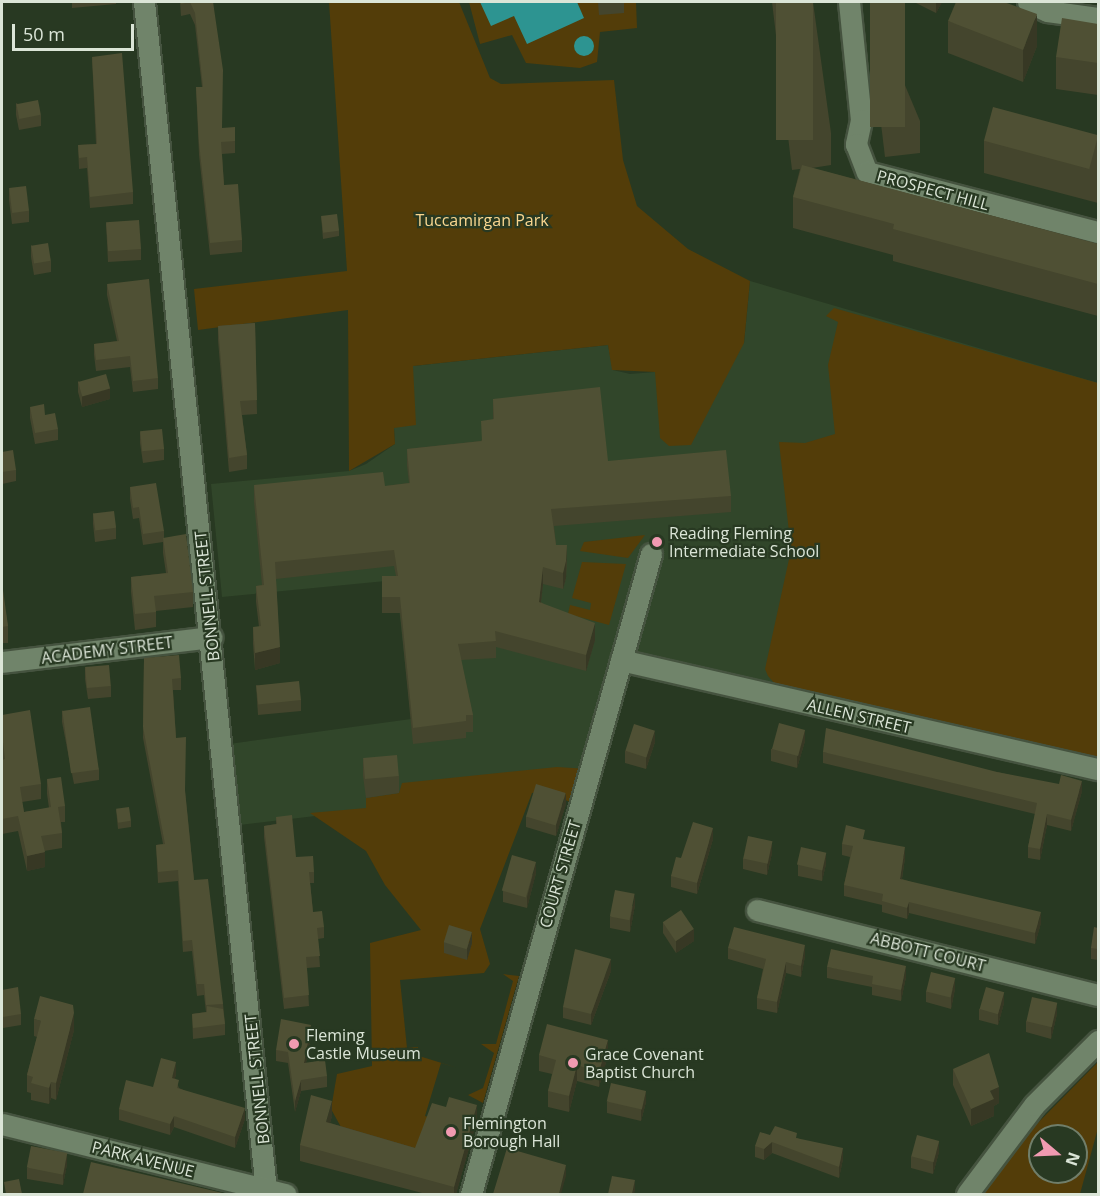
<!DOCTYPE html>
<html>
<head>
<meta charset="utf-8">
<style>
	body { margin:0 }
	#map { position:relative; width:1100px; height:1196px; overflow:hidden; background:#283922; font-family:"Open Sans",sans-serif }
	div>[style] { position:absolute }
	[style*='--x'] { left:calc(var(--x)*1px); top:calc(var(--y)*1px); width:calc(var(--w)*1px); rotate:calc(var(--a)*1deg) }
	.built>* { inset:0; background:#31462a }
	.green>* { inset:0; background:#533d09 }
	.water>* { inset:0; background:#2d9491 }
	.round { border-radius:50% }
	.roads { filter:drop-shadow(2px 0 #45533f) drop-shadow(-2px 0 #45533f) drop-shadow(0 2px #45533f) drop-shadow(0 -2px #45533f) }
	.minor>* { height:21px; margin:-10.5px; padding:0 10.5px; transform-origin:10.5px; border-radius:10.5px; background:#70846a }
	.wall>* { inset:0; background:#44452d }
	.shaded-wall>* { inset:0; background:#373824 }
	.building>* { inset:0; background:#4f5034; transform-origin:0 0 }
	.dots>* { width:16px; height:16px; translate:-50% -50%; box-sizing:border-box; border:3px solid #283922; border-radius:50% }
	span { translate:-50% -50%; white-space:nowrap; text-align:center; line-height:1.15; -webkit-text-stroke:4.5px #283922; paint-order:stroke }
	.street-label { font-size:16px; color:#dbe5d7 }
	.park-label { font-size:16px; color:#fad790 }
	.poi-label { font-size:16px; color:#dbe5d7 }
	.left { translate:0 -50%; text-align:left }
	.frame { position:absolute; inset:0; border:3px solid #dbe5d7; pointer-events:none }
	.north { position:absolute; left:1028px; top:1124px; width:60px; height:60px; box-sizing:border-box; background:#283922; border:2px solid #707e6a; border-radius:50%; rotate:109deg; font-size:16px; font-weight:700; line-height:24px; text-align:center; color:#dbe5d7 }
	.north::after { content:''; display:block; margin:auto; width:21px; height:27px; background:#f19ab1; clip-path:polygon(50% 0,100% 100%,50% 72%,0 100%) }
	.scale { position:absolute; left:12px; top:24px; width:122px; height:27px; box-sizing:border-box; border:3px solid #dbe5d7; border-top:0; padding-left:8px; font-size:18px; line-height:21px; white-space:nowrap; color:#dbe5d7; -webkit-text-stroke:4px #283922; paint-order:stroke }
</style>
</head>
<body>
<div id="map">
	<div class="built">
		<div style="clip-path:polygon(750px 281px,1098px 383px,1098px 757px,619px 647px,585px 784px,231px 826px,222px 745px,411px 719px,396px 580px,222px 597px,211px 484px,349px 471px,366px 464px,395px 444px,394px 428px,413px 366px,608px 345px,613px 370px,630px 374px,655px 372px,744px 343px)"></div>
	</div>
	<div class="green">
		<div style="clip-path:polygon(329px 2px,459px 2px,490px 78px,501px 84px,614px 80px,623px 160px,637px 206px,688px 249px,750px 281px,744px 343px,691px 445px,669px 446px,660px 438px,655px 372px,612px 370px,608px 345px,413px 366px,416px 425px,394px 428px,395px 444px,349px 471px,348px 310px,198px 330px,194px 289px,347px 271px)"></div>
		<div style="clip-path:polygon(469px 2px,636px 2px,637px 28px,600px 32px,597px 62px,580px 68px,526px 63px,512px 35px,480px 44px)"></div>
		<div style="clip-path:polygon(834px 308px,1098px 383px,1098px 757px,775px 684px,768px 676px,765px 669px,791px 550px,779px 442px,805px 443px,835px 434px,828px 365px,838px 322px,826px 316px)"></div>
		<div style="clip-path:polygon(645px 535px,628px 558px,580px 551px,584px 542px)"></div>
		<div style="clip-path:polygon(582px 562px,626px 564px,609px 625px,568px 614px,570px 605px,590px 610px,591px 603px,572px 598px)"></div>
		<div style="clip-path:polygon(557px 767px,588px 769px,579px 806px,545px 791px,532px 793px,480px 929px,490px 964px,484px 973px,400px 980px,407px 1048px,418px 1047px,419px 1056px,458px 1068px,441px 1063px,425px 1116px,432px 1118px,416px 1160px,347px 1138px,331px 1109px,337px 1074px,372px 1066px,370px 943px,421px 930px,385px 885px,366px 851px,310px 813px,366px 808px,366px 798px,399px 793px,402px 783px)"></div>
		<div style="clip-path:polygon(503px 974px,519px 976px,483px 1103px,468px 1095px,483px 1088px,494px 1053px,481px 1044px,496px 1044px,513px 981px)"></div>
		<div style="clip-path:polygon(evenodd,1098px 1062px,1098px 1128px,1080px 1194px,983px 1194px,1021px 1140px,1098px 1062px,1040px 1136px,1076px 1136px,1076px 1172px,1040px 1172px,1040px 1136px)"></div>
	</div>
	<div class="water">
		<div style="clip-path:polygon(480px 2px,577px 2px,584px 18px,527px 44px,514px 16px,491px 26px)"></div>
		<div class="round" style="left:574px;top:36px;width:20px;height:20px"></div>
	</div>
	<div class="roads">
		<div class="minor">
			<div style="--x:144;--y:2;--w:1194;--a:84.14"></div>
			<div style="--x:849;--y:2;--w:119;--a:84.2"></div>
			<div style="--x:861;--y:120;--w:25;--a:102"></div>
			<div style="--x:856;--y:144;--w:30;--a:69"></div>
			<div style="--x:867;--y:172;--w:239;--a:14.6"></div>
			<div style="--x:1028;--y:2;--w:21;--a:25"></div>
			<div style="--x:1047;--y:11;--w:51;--a:7.8"></div>
			<div style="--x:621;--y:660;--w:489;--a:12.9"></div>
			<div style="--x:2;--y:662;--w:211;--a:-6.8"></div>
			<div style="--x:757;--y:910;--w:351;--a:14"></div>
			<div style="--x:2;--y:1124;--w:292;--a:13.9"></div>
			<div style="--x:471;--y:1194;--w:665;--a:-74.29"></div>
			<div style="--x:967;--y:1194;--w:111;--a:-53"></div>
			<div style="--x:1034;--y:1105;--w:91;--a:-45"></div>
		</div>
	</div>
	<div class="wall">
		<div style="clip-path:polygon(72px 2px,116px 2px,116px 4px,72px 8px)"></div>
		<div style="clip-path:polygon(180px 2px,213px 2px,222px 128px,235px 141px,235px 153px,222px 154px,224px 185px,242px 240px,242px 252px,210px 255px,199px 155px,196px 87px,202px 87px,195px 25px,190px 14px,181px 16px)"></div>
		<div style="clip-path:polygon(598px 2px,624px 2px,624px 13px,599px 15px)"></div>
		<div style="clip-path:polygon(772px 2px,813px 2px,831px 133px,831px 165px,812px 168px,1098px 244px,1098px 316px,893px 261px,893px 255px,793px 228px,793px 197px,800px 169px,792px 170px)"></div>
		<div style="clip-path:polygon(870px 2px,920px 121px,920px 153px,885px 157px,870px 32px)"></div>
		<div style="clip-path:polygon(914px 2px,942px 2px,936px 13px)"></div>
		<div style="clip-path:polygon(948px 21px,1037px 46px,1023px 82px,948px 53px)"></div>
		<div style="clip-path:polygon(1098px 24px,1098px 95px,1056px 89px,1056px 57px)"></div>
		<div style="clip-path:polygon(92px 57px,133px 192px,133px 204px,90px 208px,87px 168px,79px 169px,78px 145px,96px 144px)"></div>
		<div style="clip-path:polygon(16px 103px,41px 115px,41px 126px,19px 130px,16px 115px)"></div>
		<div style="clip-path:polygon(1098px 135px,1098px 203px,984px 173px,984px 141px)"></div>
		<div style="clip-path:polygon(9px 188px,29px 211px,29px 222px,12px 224px,9px 200px)"></div>
		<div style="clip-path:polygon(321px 216px,339px 231px,339px 236px,323px 239px)"></div>
		<div style="clip-path:polygon(106px 223px,141px 249px,141px 260px,108px 262px)"></div>
		<div style="clip-path:polygon(31px 245px,51px 261px,51px 272px,34px 275px,31px 257px)"></div>
		<div style="clip-path:polygon(107px 284px,158px 378px,158px 389px,133px 392px,130px 367px,96px 371px,94px 355px,94px 344px,117px 341px,107px 295px)"></div>
		<div style="clip-path:polygon(255px 323px,257px 414px,242px 415px,247px 455px,247px 469px,229px 472px,218px 340px,218px 326px)"></div>
		<div style="clip-path:polygon(78px 381px,110px 399px,82px 407px,78px 392px)"></div>
		<div style="clip-path:polygon(493px 399px,608px 461px,731px 496px,731px 512px,554px 526px,556px 545px,567px 561px,566px 578px,563px 589px,543px 584px,541px 602px,595px 640px,586px 671px,496px 647px,496px 658px,461px 660px,473px 715px,473px 732px,466px 732px,466px 738px,413px 744px,400px 613px,382px 613px,382px 576px,396px 576px,394px 566px,276px 579px,280px 663px,255px 670px,253px 644px,253px 627px,259px 627px,256px 602px,256px 586px,262px 585px,254px 502px,254px 485px,385px 486px,409px 483px,407px 466px,407px 449px,481px 441px,493px 420px)"></div>
		<div style="clip-path:polygon(30px 407px,45px 415px,58px 429px,58px 440px,35px 444px,30px 418px)"></div>
		<div style="clip-path:polygon(140px 432px,164px 449px,164px 460px,143px 463px,140px 443px)"></div>
		<div style="clip-path:polygon(2px 452px,16px 470px,16px 481px,2px 484px)"></div>
		<div style="clip-path:polygon(130px 487px,164px 531px,164px 538px,193px 592px,193px 607px,156px 611px,156px 627px,135px 630px,131px 592px,131px 577px,166px 573px,163px 553px,163px 542px,143px 545px,139px 518px,133px 519px,130px 499px)"></div>
		<div style="clip-path:polygon(93px 513px,116px 528px,116px 539px,95px 542px,93px 524px)"></div>
		<div style="clip-path:polygon(2px 590px,8px 626px,8px 643px,2px 643px)"></div>
		<div style="clip-path:polygon(144px 658px,181px 678px,181px 690px,173px 690px,176px 738px,185px 792px,194px 880px,223px 1004px,225px 1024px,225px 1035px,193px 1039px,192px 1014px,206px 1012px,204px 995px,197px 996px,192px 951px,183px 952px,178px 881px,158px 883px,156px 845px,163px 844px,143px 738px)"></div>
		<div style="clip-path:polygon(85px 668px,111px 686px,111px 697px,88px 699px,85px 679px)"></div>
		<div style="clip-path:polygon(256px 685px,301px 700px,301px 711px,258px 715px)"></div>
		<div style="clip-path:polygon(62px 710px,99px 769px,99px 780px,74px 784px,62px 722px)"></div>
		<div style="clip-path:polygon(2px 715px,41px 784px,41px 799px,22px 802px,24px 812px,49px 808px,47px 794px,47px 779px,65px 806px,65px 822px,61px 822px,62px 833px,62px 848px,44px 851px,45px 867px,27px 871px,18px 831px,2px 834px,2px 760px,3px 760px,2px 749px)"></div>
		<div style="clip-path:polygon(805px 741px,797px 768px,771px 761px,771px 749px)"></div>
		<div style="clip-path:polygon(655px 742px,646px 769px,625px 763px,625px 751px)"></div>
		<div style="clip-path:polygon(823px 752px,997px 772px,1082px 791px,1071px 831px,1047px 825px,1040px 860px,1028px 858px,1028px 847px,1035px 814px,823px 763px)"></div>
		<div style="clip-path:polygon(363px 760px,399px 776px,399px 793px,366px 798px,363px 776px)"></div>
		<div style="clip-path:polygon(566px 804px,556px 836px,526px 827px,526px 816px)"></div>
		<div style="clip-path:polygon(116px 809px,131px 821px,131px 827px,118px 829px)"></div>
		<div style="clip-path:polygon(276px 817px,296px 857px,314px 872px,314px 883px,310px 883px,313px 912px,324px 927px,324px 938px,318px 939px,320px 967px,307px 968px,309px 1006px,284px 1009px,264px 837px,264px 826px,276px 824px)"></div>
		<div style="clip-path:polygon(713px 839px,697px 894px,671px 887px,671px 876px,681px 858px)"></div>
		<div style="clip-path:polygon(865px 840px,905px 858px,902px 879px,1041px 923px,1035px 944px,909px 913px,907px 919px,882px 912px,882px 905px,844px 896px,844px 885px,850px 857px,842px 855px,842px 844px)"></div>
		<div style="clip-path:polygon(772px 853px,767px 875px,743px 869px,743px 858px)"></div>
		<div style="clip-path:polygon(826px 864px,822px 881px,798px 876px,798px 865px)"></div>
		<div style="clip-path:polygon(536px 873px,527px 908px,503px 902px,503px 891px)"></div>
		<div style="clip-path:polygon(635px 905px,630px 932px,610px 928px,610px 917px)"></div>
		<div style="clip-path:polygon(663px 922px,694px 941px,676px 953px,663px 933px)"></div>
		<div style="clip-path:polygon(1098px 928px,1098px 960px,1091px 959px,1091px 948px)"></div>
		<div style="clip-path:polygon(444px 942px,472px 943px,467px 960px,444px 953px)"></div>
		<div style="clip-path:polygon(728px 948px,805px 956px,801px 977px,786px 973px,777px 1013px,757px 1009px,757px 998px,763px 969px,728px 959px)"></div>
		<div style="clip-path:polygon(827px 967px,906px 977px,901px 1001px,872px 995px,872px 987px,827px 978px)"></div>
		<div style="clip-path:polygon(611px 971px,591px 1025px,563px 1018px,563px 1007px)"></div>
		<div style="clip-path:polygon(955px 989px,951px 1009px,926px 1002px,926px 991px)"></div>
		<div style="clip-path:polygon(2px 990px,21px 1014px,21px 1025px,3px 1028px,2px 1015px)"></div>
		<div style="clip-path:polygon(1004px 1003px,998px 1025px,979px 1020px,979px 1009px)"></div>
		<div style="clip-path:polygon(1057px 1014px,1051px 1039px,1026px 1032px,1026px 1021px)"></div>
		<div style="clip-path:polygon(34px 1019px,74px 1030px,56px 1100px,51px 1098px,49px 1104px,31px 1100px,31px 1093px,27px 1092px,27px 1075px,37px 1037px,34px 1036px)"></div>
		<div style="clip-path:polygon(311px 1036px,306px 1063px,327px 1076px,327px 1087px,301px 1091px,295px 1112px,288px 1063px,276px 1061px,276px 1050px)"></div>
		<div style="clip-path:polygon(539px 1055px,608px 1055px,599px 1087px,577px 1081px,569px 1112px,548px 1107px,548px 1091px,552px 1074px,539px 1071px)"></div>
		<div style="clip-path:polygon(953px 1069px,999px 1103px,994px 1106px,994px 1116px,971px 1126px,953px 1085px)"></div>
		<div style="clip-path:polygon(176px 1074px,175px 1078px,179px 1088px,245px 1119px,235px 1148px,174px 1127px,170px 1135px,119px 1120px,119px 1109px)"></div>
		<div style="clip-path:polygon(607px 1102px,646px 1102px,641px 1121px,607px 1113px)"></div>
		<div style="clip-path:polygon(332px 1116px,330px 1123px,415px 1148px,477px 1120px,456px 1194px,426px 1194px,300px 1161px,300px 1145px)"></div>
		<div style="clip-path:polygon(770px 1135px,797px 1138px,843px 1159px,839px 1178px,772px 1153px,764px 1160px,755px 1157px,755px 1146px)"></div>
		<div style="clip-path:polygon(939px 1152px,933px 1174px,911px 1168px,911px 1156px)"></div>
		<div style="clip-path:polygon(67px 1164px,63px 1185px,27px 1179px,27px 1168px)"></div>
	</div>
	<div class="shaded-wall">
		<div style="clip-path:polygon(936px 2px,942px 2px,936px 13px)"></div>
		<div style="clip-path:polygon(1037px 14px,1037px 46px,1023px 82px,1023px 50px)"></div>
		<div style="clip-path:polygon(110px 388px,110px 399px,82px 407px,82px 396px)"></div>
		<div style="clip-path:polygon(567px 545px,566px 578px,563px 589px,563px 573px)"></div>
		<div style="clip-path:polygon(543px 567px,543px 584px,539px 618px,539px 602px)"></div>
		<div style="clip-path:polygon(595px 623px,595px 640px,586px 671px,586px 655px)"></div>
		<div style="clip-path:polygon(280px 647px,280px 663px,255px 670px,255px 653px)"></div>
		<div style="clip-path:polygon(805px 730px,805px 741px,797px 768px,797px 757px)"></div>
		<div style="clip-path:polygon(655px 731px,655px 742px,646px 769px,646px 758px)"></div>
		<div style="clip-path:polygon(1082px 781px,1082px 791px,1071px 831px,1071px 820px)"></div>
		<div style="clip-path:polygon(566px 793px,566px 804px,556px 836px,556px 825px)"></div>
		<div style="clip-path:polygon(1047px 814px,1047px 825px,1040px 860px,1040px 849px)"></div>
		<div style="clip-path:polygon(713px 828px,713px 839px,697px 894px,697px 883px)"></div>
		<div style="clip-path:polygon(772px 841px,772px 853px,767px 875px,767px 863px)"></div>
		<div style="clip-path:polygon(905px 847px,905px 858px,900px 890px,900px 879px)"></div>
		<div style="clip-path:polygon(45px 852px,45px 867px,27px 871px,27px 856px)"></div>
		<div style="clip-path:polygon(826px 853px,826px 864px,822px 881px,822px 870px)"></div>
		<div style="clip-path:polygon(536px 862px,536px 873px,527px 908px,527px 897px)"></div>
		<div style="clip-path:polygon(635px 894px,635px 905px,630px 932px,630px 921px)"></div>
		<div style="clip-path:polygon(909px 902px,909px 913px,907px 919px,907px 908px)"></div>
		<div style="clip-path:polygon(1041px 912px,1041px 923px,1035px 944px,1035px 933px)"></div>
		<div style="clip-path:polygon(694px 929px,694px 941px,676px 953px,676px 941px)"></div>
		<div style="clip-path:polygon(472px 932px,472px 943px,467px 960px,467px 949px)"></div>
		<div style="clip-path:polygon(805px 945px,805px 956px,801px 977px,801px 966px)"></div>
		<div style="clip-path:polygon(611px 959px,611px 971px,591px 1025px,591px 1014px)"></div>
		<div style="clip-path:polygon(786px 962px,786px 973px,777px 1013px,777px 1002px)"></div>
		<div style="clip-path:polygon(906px 966px,906px 977px,901px 1001px,901px 990px)"></div>
		<div style="clip-path:polygon(955px 978px,955px 989px,951px 1009px,951px 997px)"></div>
		<div style="clip-path:polygon(1004px 992px,1004px 1003px,998px 1025px,998px 1014px)"></div>
		<div style="clip-path:polygon(1057px 1003px,1057px 1014px,1051px 1039px,1051px 1027px)"></div>
		<div style="clip-path:polygon(74px 1013px,74px 1030px,56px 1100px,56px 1083px)"></div>
		<div style="clip-path:polygon(311px 1025px,311px 1036px,304px 1074px,304px 1063px)"></div>
		<div style="clip-path:polygon(608px 1040px,608px 1055px,599px 1087px,599px 1072px)"></div>
		<div style="clip-path:polygon(176px 1062px,176px 1074px,172px 1089px,172px 1078px)"></div>
		<div style="clip-path:polygon(577px 1065px,577px 1081px,569px 1112px,569px 1096px)"></div>
		<div style="clip-path:polygon(301px 1080px,301px 1091px,295px 1112px,295px 1101px)"></div>
		<div style="clip-path:polygon(51px 1082px,51px 1098px,49px 1104px,49px 1088px)"></div>
		<div style="clip-path:polygon(999px 1087px,999px 1103px,994px 1106px,994px 1116px,971px 1126px,971px 1109px,990px 1091px)"></div>
		<div style="clip-path:polygon(646px 1091px,646px 1102px,641px 1121px,641px 1110px)"></div>
		<div style="clip-path:polygon(332px 1101px,332px 1116px,326px 1137px,326px 1122px)"></div>
		<div style="clip-path:polygon(477px 1105px,477px 1120px,456px 1194px,454px 1194px,454px 1187px)"></div>
		<div style="clip-path:polygon(245px 1108px,245px 1119px,235px 1148px,235px 1137px)"></div>
		<div style="clip-path:polygon(174px 1116px,174px 1127px,170px 1135px,170px 1124px)"></div>
		<div style="clip-path:polygon(939px 1141px,939px 1152px,933px 1174px,933px 1162px)"></div>
		<div style="clip-path:polygon(772px 1142px,772px 1153px,764px 1160px,764px 1149px)"></div>
		<div style="clip-path:polygon(843px 1148px,843px 1159px,839px 1178px,839px 1167px)"></div>
		<div style="clip-path:polygon(67px 1153px,67px 1164px,63px 1185px,63px 1174px)"></div>
		<div style="clip-path:polygon(566px 1165px,566px 1176px,561px 1194px,559px 1194px)"></div>
		<div style="clip-path:polygon(635px 1180px,635px 1191px,634px 1194px,632px 1194px)"></div>
	</div>
	<div class="building">
		<div style="clip-path:polygon(181px 2px,213px 2px,223px 70px,222px 128px,235px 127px,235px 141px,221px 142px,224px 185px,238px 184px,242px 240px,210px 243px,199px 143px,196px 87px,203px 87px,195px 13px,190px 2px,181px 4px)"></div>
		<div style="left:776px;top:2px;width:37px;height:138px"></div>
		<div style="left:870px;top:2px;width:35px;height:125px"></div>
		<div style="clip-path:polygon(956px 2px,1004px 2px,1037px 14px,1023px 50px,948px 21px)"></div>
		<div style="clip-path:polygon(1062px 18px,1098px 24px,1098px 63px,1056px 57px)"></div>
		<div style="clip-path:polygon(122px 53px,133px 192px,90px 197px,87px 157px,79px 158px,78px 145px,97px 144px,92px 57px)"></div>
		<div style="left:38px;top:100px;width:15px;height:22px;rotate:79deg"></div>
		<div style="left:993px;top:107px;width:109px;height:35px;rotate:15deg"></div>
		<div style="clip-path:polygon(802px 165px,1098px 244px,1098px 284px,893px 229px,894px 224px,793px 197px)"></div>
		<div style="left:26px;top:186px;width:25px;height:17px;rotate:83deg"></div>
		<div style="left:337px;top:214px;width:17px;height:16px;rotate:83deg"></div>
		<div style="left:139px;top:220px;width:29px;height:33px;rotate:86deg"></div>
		<div style="left:48px;top:243px;width:18px;height:17px;rotate:81deg"></div>
		<div style="clip-path:polygon(149px 279px,158px 378px,133px 381px,130px 356px,96px 360px,94px 344px,119px 341px,107px 284px)"></div>
		<div style="clip-path:polygon(255px 323px,257px 400px,240px 401px,247px 455px,229px 458px,218px 326px)"></div>
		<div style="left:106px;top:374px;width:15px;height:29px;rotate:74deg"></div>
		<div style="clip-path:polygon(600px 387px,608px 461px,726px 450px,731px 496px,551px 509px,556px 545px,567px 545px,566px 561px,563px 573px,543px 567px,539px 602px,595px 623px,586px 655px,495px 631px,496px 641px,458px 644px,473px 715px,466px 715px,466px 721px,413px 728px,400px 597px,382px 597px,382px 576px,398px 576px,394px 550px,275px 562px,280px 647px,255px 653px,253px 627px,261px 626px,256px 586px,264px 585px,254px 485px,383px 472px,385px 486px,410px 483px,407px 449px,482px 441px,481px 421px,494px 419px,493px 399px)"></div>
		<div style="clip-path:polygon(44px 404px,45px 415px,55px 413px,58px 429px,35px 433px,30px 407px)"></div>
		<div style="left:162px;top:429px;width:20px;height:22px;rotate:84deg"></div>
		<div style="clip-path:polygon(13px 450px,16px 470px,2px 472px,2px 452px)"></div>
		<div style="clip-path:polygon(156px 483px,164px 531px,143px 534px,139px 507px,133px 508px,130px 487px)"></div>
		<div style="left:114px;top:511px;width:17px;height:21px;rotate:83deg"></div>
		<div style="clip-path:polygon(186px 534px,193px 592px,154px 596px,156px 612px,135px 614px,131px 577px,168px 573px,163px 538px)"></div>
		<div style="clip-path:polygon(2px 590px,3px 590px,8px 626px,2px 627px)"></div>
		<div style="clip-path:polygon(179px 655px,181px 678px,172px 679px,176px 738px,186px 737px,185px 790px,194px 880px,208px 879px,223px 1004px,206px 1005px,204px 984px,197px 984px,192px 940px,183px 941px,178px 870px,158px 872px,156px 845px,165px 844px,143px 727px,144px 658px)"></div>
		<div style="left:109px;top:665px;width:21px;height:24px;rotate:85deg"></div>
		<div style="left:299px;top:681px;width:19px;height:43px;rotate:84deg"></div>
		<div style="left:90px;top:707px;width:63px;height:28px;rotate:82deg"></div>
		<div style="clip-path:polygon(30px 710px,41px 784px,20px 787px,24px 812px,51px 807px,47px 779px,61px 777px,65px 806px,58px 807px,62px 833px,41px 836px,45px 852px,27px 856px,18px 816px,2px 819px,2px 760px,5px 759px,2px 734px,2px 715px)"></div>
		<div style="left:779px;top:723px;width:27px;height:27px;rotate:15deg"></div>
		<div style="left:634px;top:724px;width:22px;height:28px;rotate:18deg"></div>
		<div style="clip-path:polygon(826px 728px,997px 772px,1059px 784px,1061px 775px,1082px 781px,1071px 820px,1047px 814px,1040px 849px,1028px 847px,1037px 803px,823px 752px)"></div>
		<div style="left:397px;top:755px;width:21px;height:34px;rotate:85deg"></div>
		<div style="left:536px;top:784px;width:31px;height:34px;rotate:17deg"></div>
		<div style="left:129px;top:807px;width:14px;height:13px;rotate:82deg"></div>
		<div style="clip-path:polygon(292px 815px,296px 857px,313px 856px,314px 872px,309px 872px,313px 912px,322px 911px,324px 927px,317px 928px,320px 956px,306px 957px,309px 995px,284px 998px,264px 826px,277px 824px,276px 817px)"></div>
		<div style="clip-path:polygon(693px 822px,713px 828px,697px 883px,671px 876px,676px 857px,681px 858px)"></div>
		<div style="clip-path:polygon(846px 825px,865px 830px,863px 839px,905px 847px,900px 879px,1041px 912px,1035px 933px,909px 902px,907px 908px,882px 901px,883px 894px,844px 885px,853px 846px,842px 844px)"></div>
		<div style="left:748px;top:836px;width:25px;height:23px;rotate:12deg"></div>
		<div style="left:801px;top:847px;width:26px;height:18px;rotate:13deg"></div>
		<div style="left:512px;top:855px;width:25px;height:37px;rotate:16deg"></div>
		<div style="left:615px;top:890px;width:20px;height:27px;rotate:11deg"></div>
		<div style="left:681px;top:910px;width:23px;height:22px;rotate:56deg"></div>
		<div style="left:449px;top:925px;width:24px;height:18px;rotate:17deg"></div>
		<div style="clip-path:polygon(734px 927px,805px 945px,801px 966px,786px 962px,777px 1002px,757px 998px,766px 959px,728px 948px)"></div>
		<div style="clip-path:polygon(1094px 927px,1098px 928px,1098px 949px,1091px 948px)"></div>
		<div style="clip-path:polygon(575px 949px,611px 959px,591px 1014px,563px 1007px)"></div>
		<div style="clip-path:polygon(831px 949px,906px 966px,901px 990px,872px 984px,873px 976px,827px 967px)"></div>
		<div style="left:931px;top:972px;width:25px;height:20px;rotate:14deg"></div>
		<div style="clip-path:polygon(18px 987px,21px 1014px,3px 1017px,2px 1004px,2px 990px)"></div>
		<div style="left:986px;top:987px;width:19px;height:23px;rotate:16deg"></div>
		<div style="clip-path:polygon(40px 996px,73px 1005px,74px 1013px,56px 1083px,51px 1082px,49px 1088px,31px 1083px,33px 1077px,27px 1075px,41px 1021px,34px 1019px)"></div>
		<div style="left:1032px;top:997px;width:26px;height:25px;rotate:13deg"></div>
		<div style="clip-path:polygon(207px 1006px,223px 1009px,225px 1024px,193px 1028px,192px 1014px,207px 1012px)"></div>
		<div style="clip-path:polygon(281px 1019px,311px 1025px,304px 1063px,325px 1060px,327px 1076px,301px 1080px,295px 1101px,288px 1052px,276px 1050px)"></div>
		<div style="clip-path:polygon(547px 1024px,608px 1040px,599px 1072px,577px 1065px,569px 1096px,548px 1091px,556px 1060px,539px 1055px)"></div>
		<div style="clip-path:polygon(989px 1053px,999px 1087px,990px 1091px,994px 1099px,971px 1109px,953px 1069px)"></div>
		<div style="clip-path:polygon(161px 1058px,176px 1062px,172px 1078px,179px 1080px,177px 1088px,245px 1108px,235px 1137px,174px 1116px,170px 1124px,119px 1109px,126px 1080px,153px 1087px)"></div>
		<div style="left:611px;top:1083px;width:36px;height:19px;rotate:13deg"></div>
		<div style="clip-path:polygon(311px 1095px,332px 1101px,326px 1122px,415px 1148px,432px 1103px,446px 1107px,449px 1097px,477px 1105px,454px 1187px,300px 1145px)"></div>
		<div style="clip-path:polygon(775px 1126px,797px 1133px,796px 1138px,843px 1148px,839px 1167px,772px 1142px,764px 1149px,755px 1146px,760px 1132px,770px 1135px)"></div>
		<div style="left:917px;top:1135px;width:23px;height:22px;rotate:15deg"></div>
		<div style="left:31px;top:1146px;width:37px;height:22px;rotate:11deg"></div>
		<div style="clip-path:polygon(507px 1148px,566px 1165px,559px 1194px,524px 1194px,517px 1193px,517px 1194px,493px 1194px)"></div>
		<div style="clip-path:polygon(91px 1162px,227px 1194px,83px 1194px)"></div>
		<div style="clip-path:polygon(612px 1176px,635px 1180px,632px 1194px,608px 1194px)"></div>
		<div style="clip-path:polygon(19px 1179px,22px 1194px,6px 1194px,4px 1182px)"></div>
	</div>
	<div class="dots">
		<div style="left:657px;top:542px;background:#f19ab1"></div>
		<div style="left:294px;top:1044px;background:#f19ab1"></div>
		<div style="left:573px;top:1063px;background:#f19ab1"></div>
		<div style="left:451px;top:1132px;background:#f19ab1"></div>
	</div>
	<div class="street-label">
		<span style="left:933px;top:190px;rotate:15deg">PROSPECT HILL</span>
		<span style="left:207px;top:596px;rotate:-96deg">BONNELL STREET</span>
		<span style="left:107px;top:650px;rotate:-7deg">ACADEMY STREET</span>
		<span style="left:859px;top:716px;rotate:13deg">ALLEN STREET</span>
		<span style="left:560px;top:874px;rotate:-74deg">COURT STREET</span>
		<span style="left:928px;top:952px;rotate:14deg">ABBOTT COURT</span>
		<span style="left:257px;top:1079px;rotate:-96deg">BONNELL STREET</span>
		<span style="left:143px;top:1159px;rotate:14deg">PARK AVENUE</span>
	</div>
	<div class="park-label">
		<span style="left:482px;top:220px">Tuccamirgan Park</span>
	</div>
	<div class="poi-label">
		<span class="left" style="left:669px;top:542px">Reading Fleming<br>Intermediate School</span>
		<span class="left" style="left:306px;top:1044px">Fleming<br>Castle Museum</span>
		<span class="left" style="left:585px;top:1063px">Grace Covenant<br>Baptist Church</span>
		<span class="left" style="left:463px;top:1132px">Flemington<br>Borough Hall</span>
	</div>
	<div class="frame"></div>
	<div class="north">N</div>
	<div class="scale">50 m</div>
</div>
</body>
</html>
